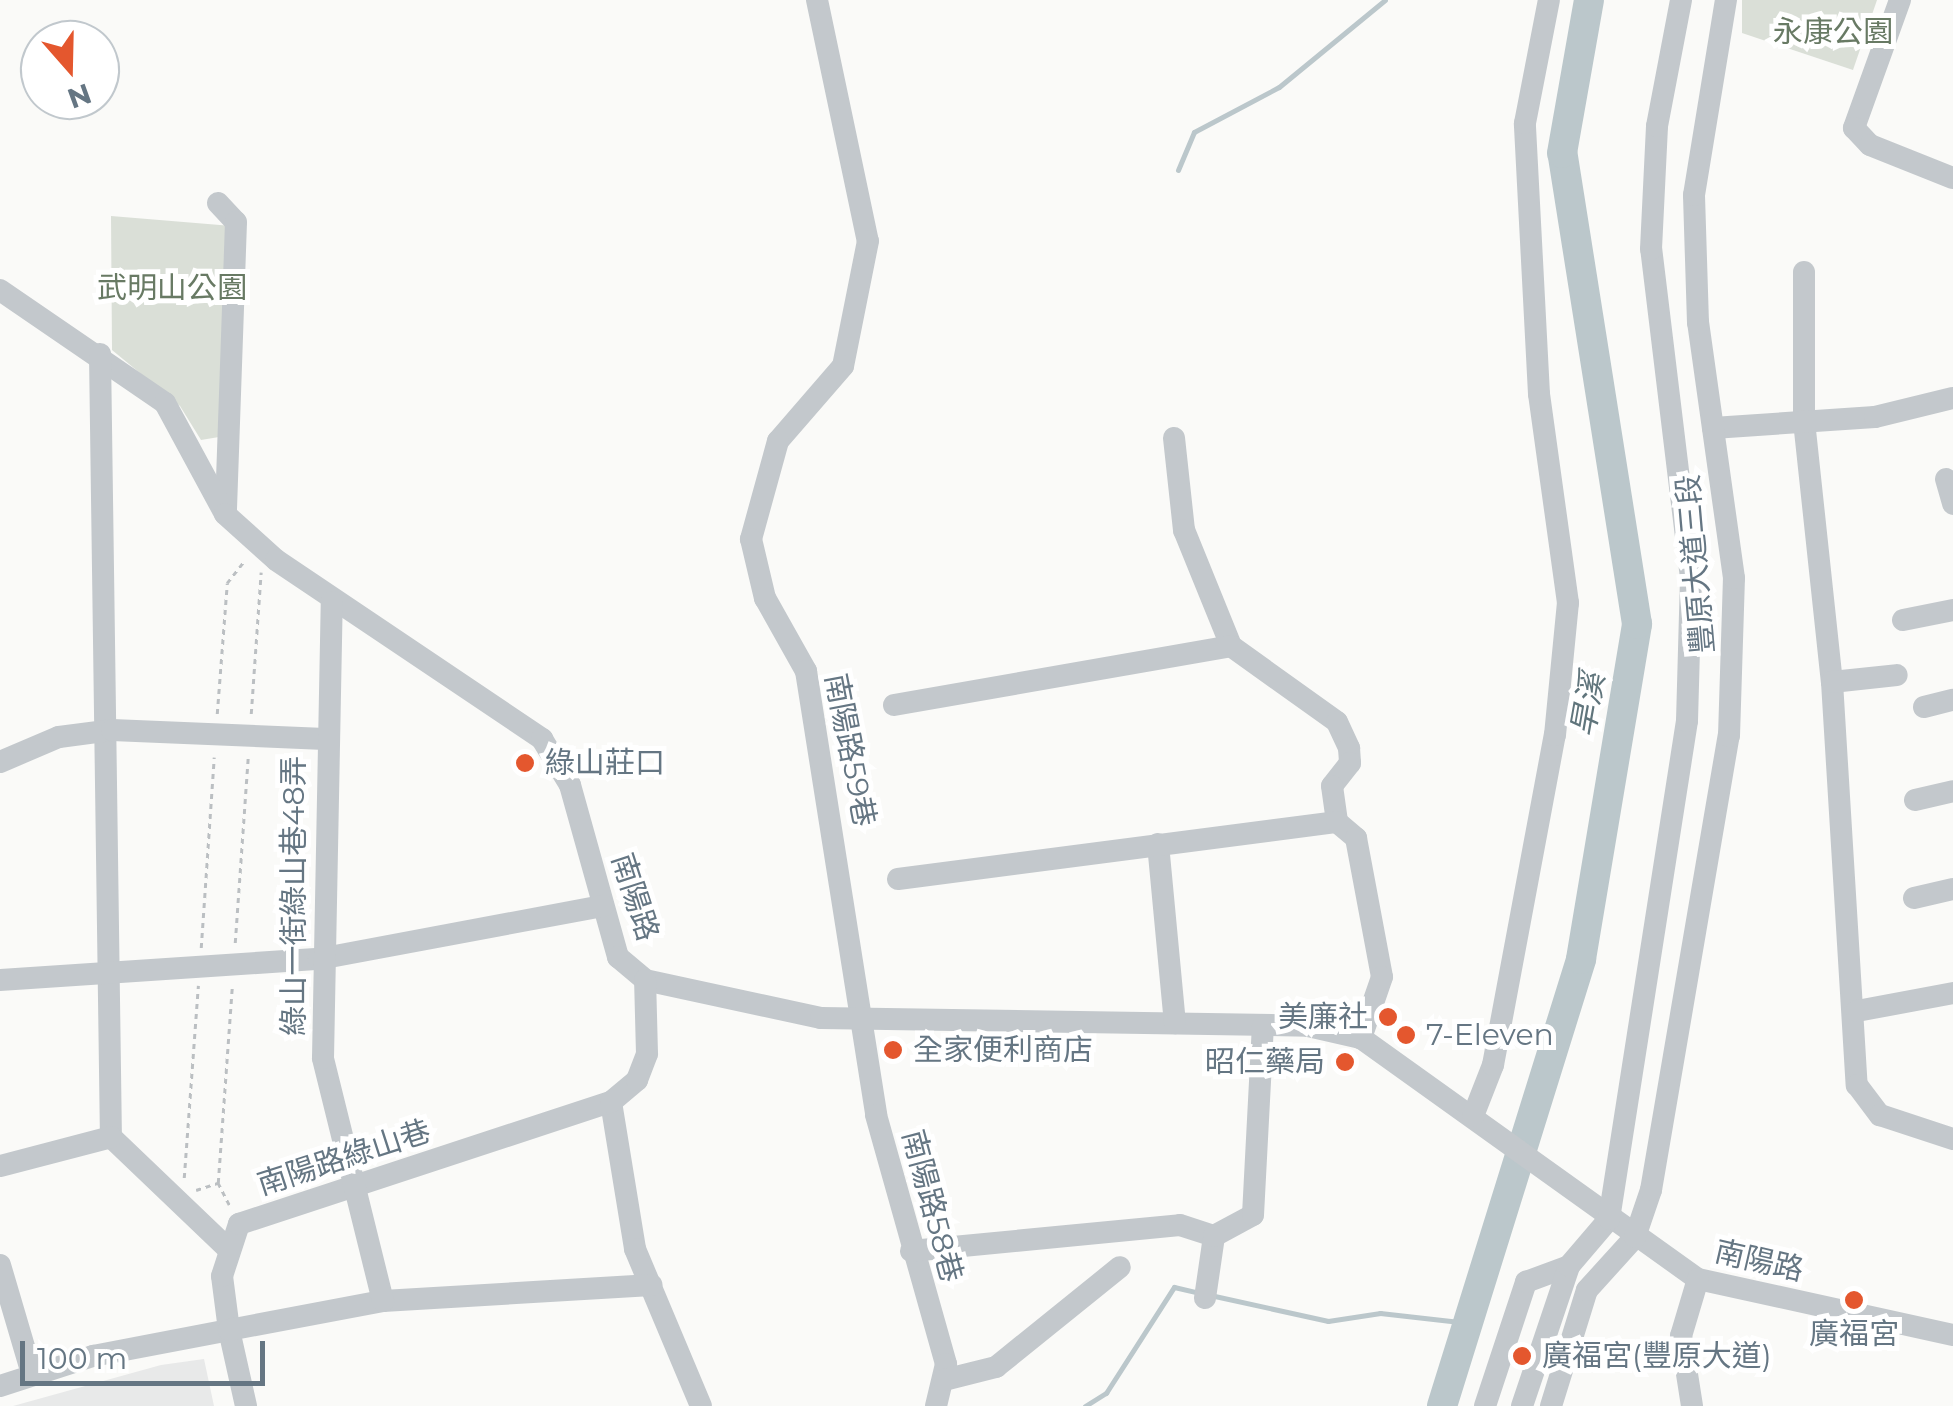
<!DOCTYPE html>
<html>
<head>
<meta charset="utf-8">
<style>
	body { margin:0 }
	#map { position:relative; width:1953px; height:1406px; overflow:hidden; background:#fafaf8; font-family:Montserrat,"Noto Sans TC",sans-serif }
	div>[style] { position:absolute }
	[style*='--x'] { left:calc(var(--x)*1px); top:calc(var(--y)*1px); width:calc(var(--w)*1px); rotate:calc(var(--a)*1deg) }
	.built>* { inset:0; background:#e8e9e9 }
	.green>* { inset:0; background:#dadfd7 }
	.stream>* { height:5px; margin:-2.5px; padding:0 2.5px; transform-origin:2.5px; border-radius:2.5px; background:#bbc7cb }
	.river>* { height:30px; margin:-15px; padding:0 15px; transform-origin:15px; border-radius:15px; background:#bbc7cb }
	.path>* { height:2.5px; margin-top:-1.25px; transform-origin:0; background:repeating-linear-gradient(90deg,#bbbfc2 0 5px,transparent 0 10px) }
	.minor>* { height:22px; margin:-11px; padding:0 11px; transform-origin:11px; border-radius:11px; background:#c3c8cc }
	.dots>* { width:28px; height:28px; translate:-50% -50%; box-sizing:border-box; border:5px solid #fff; border-radius:50% }
	span { translate:-50% -50%; white-space:nowrap; text-align:center; line-height:1.15; -webkit-text-stroke:10px #fff; paint-order:stroke }
	.park-label { font-size:30px; color:#687a64 }
	.street-label { font-size:30px; color:#657683 }
	.poi-label { font-size:30px; color:#657683 }
	.left { translate:0 -50%; text-align:left }
	.right { translate:-100% -50%; text-align:right }
	.water-label { font-size:32px; color:#60757c; font-style:italic }
	.north { position:absolute; left:20px; top:20px; width:100px; height:100px; box-sizing:border-box; background:#fff; border:2px solid #c1c8cd; border-radius:50%; rotate:160deg; font-size:28px; font-weight:700; line-height:40px; text-align:center; color:#657683 }
	.north::after { content:''; display:block; margin:auto; width:35px; height:45px; background:#e4572e; clip-path:polygon(50% 0,100% 100%,50% 72%,0 100%) }
	.scale { position:absolute; left:20px; top:1341px; width:245px; height:45px; box-sizing:border-box; border:5px solid #657683; border-top:0; padding-left:12px; font-size:30px; line-height:35px; white-space:nowrap; color:#657683; -webkit-text-stroke:8px #fff; paint-order:stroke }
</style>
</head>
<body>
<div id="map">
	<div class="built">
		<div style="clip-path:polygon(204px 1359px,214px 1406px,13px 1406px,161px 1365px)"></div>
	</div>
	<div class="green">
		<div style="clip-path:polygon(1742px 0,1877px 0,1853px 70px,1742px 33px)"></div>
		<div style="clip-path:polygon(111px 216px,232px 226px,231px 435px,201px 440px,180px 406px,112px 350px)"></div>
	</div>
	<div class="stream">
		<div style="--x:1178;--y:170;--w:41;--a:-67.2"></div>
		<div style="--x:1194;--y:132;--w:96;--a:-27.9"></div>
		<div style="--x:1279;--y:87;--w:137;--a:-39.4"></div>
		<div style="--x:1210;--y:1295;--w:121;--a:12.4"></div>
		<div style="--x:1328;--y:1321;--w:53;--a:-8.7"></div>
		<div style="--x:1380;--y:1313;--w:89;--a:6.5"></div>
		<div style="--x:1085;--y:1406;--w:25;--a:-32"></div>
		<div style="--x:1106;--y:1393;--w:126;--a:-57.3"></div>
		<div style="--x:1174;--y:1287;--w:27;--a:13"></div>
	</div>
	<div class="river">
		<div style="--x:1442;--y:1406;--w:468;--a:-72.7"></div>
		<div style="--x:1581;--y:959;--w:340;--a:-80.5"></div>
		<div style="--x:1637;--y:624;--w:477;--a:-99"></div>
		<div style="--x:1562;--y:153;--w:155;--a:-80"></div>
	</div>
	<div class="path">
		<div style="--x:217;--y:714;--w:131;--a:-85.6"></div>
		<div style="--x:227;--y:583;--w:29;--a:-52"></div>
		<div style="--x:251;--y:714;--w:142;--a:-86"></div>
		<div style="--x:235;--y:943;--w:187;--a:-86"></div>
		<div style="--x:201;--y:948;--w:191;--a:-86.1"></div>
		<div style="--x:184;--y:1178;--w:193;--a:-85.8"></div>
		<div style="--x:196;--y:1190;--w:23;--a:-18"></div>
		<div style="--x:229;--y:1205;--w:25;--a:-117"></div>
		<div style="--x:218;--y:1183;--w:197;--a:-85.9"></div>
	</div>
	<div class="minor">
		<div style="--x:817;--y:0;--w:246;--a:78.1"></div>
		<div style="--x:868;--y:241;--w:127;--a:101.3"></div>
		<div style="--x:843;--y:366;--w:99;--a:130.9"></div>
		<div style="--x:778;--y:441;--w:102;--a:105.4"></div>
		<div style="--x:751;--y:539;--w:61;--a:76.7"></div>
		<div style="--x:765;--y:598;--w:84;--a:60.7"></div>
		<div style="--x:806;--y:671;--w:449;--a:81"></div>
		<div style="--x:876;--y:1115;--w:259;--a:74.3"></div>
		<div style="--x:946;--y:1364;--w:43;--a:103.4"></div>
		<div style="--x:1900;--y:0;--w:136;--a:109.8"></div>
		<div style="--x:1854;--y:128;--w:23;--a:47"></div>
		<div style="--x:1870;--y:145;--w:89;--a:21.7"></div>
		<div style="--x:218;--y:203;--w:26;--a:47"></div>
		<div style="--x:236;--y:222;--w:289;--a:92"></div>
		<div style="--x:1804;--y:272;--w:149;--a:90"></div>
		<div style="--x:1804;--y:421;--w:262;--a:83.9"></div>
		<div style="--x:1832;--y:682;--w:404;--a:86.5"></div>
		<div style="--x:1857;--y:1085;--w:38;--a:53"></div>
		<div style="--x:1880;--y:1115;--w:77;--a:18.2"></div>
		<div style="--x:0;--y:290;--w:200;--a:34.4"></div>
		<div style="--x:165;--y:403;--w:126;--a:61.6"></div>
		<div style="--x:225;--y:514;--w:69;--a:42"></div>
		<div style="--x:276;--y:560;--w:321;--a:33.9"></div>
		<div style="--x:542;--y:739;--w:54;--a:58.7"></div>
		<div style="--x:570;--y:785;--w:179;--a:74.4"></div>
		<div style="--x:618;--y:957;--w:35;--a:40"></div>
		<div style="--x:645;--y:980;--w:180;--a:12.2"></div>
		<div style="--x:821;--y:1018;--w:487;--a:0.9"></div>
		<div style="--x:1308;--y:1026;--w:54;--a:12.8"></div>
		<div style="--x:1361;--y:1038;--w:414;--a:35.6"></div>
		<div style="--x:1698;--y:1279;--w:261;--a:12.4"></div>
		<div style="--x:100;--y:354;--w:783;--a:89.2"></div>
		<div style="--x:111;--y:1137;--w:161;--a:43.7"></div>
		<div style="--x:1713;--y:428;--w:162;--a:-3.9"></div>
		<div style="--x:1875;--y:417;--w:80;--a:-13.7"></div>
		<div style="--x:1174;--y:438;--w:93;--a:83.8"></div>
		<div style="--x:1184;--y:530;--w:125;--a:67.9"></div>
		<div style="--x:1231;--y:646;--w:130;--a:35.6"></div>
		<div style="--x:1337;--y:722;--w:29;--a:65"></div>
		<div style="--x:1349;--y:748;--w:15;--a:86"></div>
		<div style="--x:1350;--y:763;--w:29;--a:128"></div>
		<div style="--x:1332;--y:786;--w:36;--a:82"></div>
		<div style="--x:1946;--y:479;--w:26;--a:74"></div>
		<div style="--x:1903;--y:620;--w:51;--a:-11.3"></div>
		<div style="--x:1832;--y:682;--w:65;--a:-6.1"></div>
		<div style="--x:894;--y:705;--w:342;--a:-9.9"></div>
		<div style="--x:1924;--y:707;--w:30;--a:-14"></div>
		<div style="--x:0;--y:762;--w:64;--a:-23"></div>
		<div style="--x:59;--y:737;--w:53;--a:-7.5"></div>
		<div style="--x:112;--y:730;--w:213;--a:2.4"></div>
		<div style="--x:1915;--y:800;--w:39;--a:-13"></div>
		<div style="--x:1158;--y:844;--w:180;--a:84.6"></div>
		<div style="--x:898;--y:879;--w:443;--a:-7.4"></div>
		<div style="--x:1337;--y:822;--w:25;--a:40"></div>
		<div style="--x:1356;--y:838;--w:141;--a:79.4"></div>
		<div style="--x:1382;--y:977;--w:65;--a:109"></div>
		<div style="--x:1914;--y:898;--w:40;--a:-13"></div>
		<div style="--x:0;--y:980;--w:320;--a:-3.8"></div>
		<div style="--x:319;--y:959;--w:289;--a:-10.6"></div>
		<div style="--x:1857;--y:1011;--w:98;--a:-10.6"></div>
		<div style="--x:611;--y:1102;--w:149;--a:80.7"></div>
		<div style="--x:635;--y:1249;--w:170;--a:67.2"></div>
		<div style="--x:1473;--y:1116;--w:55;--a:-68.6"></div>
		<div style="--x:1493;--y:1065;--w:336;--a:-79.4"></div>
		<div style="--x:1555;--y:735;--w:133;--a:-84.4"></div>
		<div style="--x:1568;--y:603;--w:211;--a:-97.9"></div>
		<div style="--x:1539;--y:394;--w:271;--a:-93"></div>
		<div style="--x:1525;--y:123;--w:125;--a:-79"></div>
		<div style="--x:0;--y:1166;--w:115;--a:-14.6"></div>
		<div style="--x:911;--y:1251;--w:270;--a:-5.5"></div>
		<div style="--x:1180;--y:1225;--w:36;--a:18"></div>
		<div style="--x:0;--y:1265;--w:114;--a:73.6"></div>
		<div style="--x:1205;--y:1298;--w:63;--a:-81.7"></div>
		<div style="--x:1214;--y:1236;--w:44;--a:-28.3"></div>
		<div style="--x:1253;--y:1215;--w:189;--a:-87"></div>
		<div style="--x:383;--y:1301;--w:269;--a:-3.4"></div>
		<div style="--x:944;--y:1380;--w:54;--a:-14"></div>
		<div style="--x:996;--y:1367;--w:159;--a:-38.9"></div>
		<div style="--x:0;--y:1386;--w:98;--a:-17.9"></div>
		<div style="--x:93;--y:1356;--w:138;--a:-10.8"></div>
		<div style="--x:229;--y:1330;--w:54;--a:-97.4"></div>
		<div style="--x:222;--y:1276;--w:55;--a:-71.9"></div>
		<div style="--x:239;--y:1224;--w:391;--a:-18.2"></div>
		<div style="--x:611;--y:1102;--w:34;--a:-40"></div>
		<div style="--x:637;--y:1080;--w:28;--a:-69"></div>
		<div style="--x:647;--y:1054;--w:74;--a:-91.5"></div>
		<div style="--x:246;--y:1406;--w:78;--a:-102.6"></div>
		<div style="--x:229;--y:1330;--w:157;--a:-10.7"></div>
		<div style="--x:383;--y:1301;--w:250;--a:-103.9"></div>
		<div style="--x:323;--y:1058;--w:456;--a:-88.9"></div>
		<div style="--x:1485;--y:1406;--w:131;--a:-71.7"></div>
		<div style="--x:1526;--y:1282;--w:46;--a:-20.4"></div>
		<div style="--x:1522;--y:1406;--w:148;--a:-71.4"></div>
		<div style="--x:1569;--y:1266;--w:62;--a:-49.6"></div>
		<div style="--x:1609;--y:1219;--w:504;--a:-81.1"></div>
		<div style="--x:1687;--y:721;--w:143;--a:-88.4"></div>
		<div style="--x:1691;--y:578;--w:331;--a:-96.9"></div>
		<div style="--x:1651;--y:249;--w:123;--a:-87.2"></div>
		<div style="--x:1657;--y:126;--w:128;--a:-79.2"></div>
		<div style="--x:1551;--y:1406;--w:121;--a:-72.8"></div>
		<div style="--x:1587;--y:1290;--w:72;--a:-47.8"></div>
		<div style="--x:1635;--y:1237;--w:50;--a:-71.2"></div>
		<div style="--x:1651;--y:1190;--w:461;--a:-80.3"></div>
		<div style="--x:1729;--y:736;--w:158;--a:-88.2"></div>
		<div style="--x:1734;--y:578;--w:258;--a:-98"></div>
		<div style="--x:1698;--y:323;--w:128;--a:-91.8"></div>
		<div style="--x:1694;--y:195;--w:198;--a:-80.7"></div>
		<div style="--x:1692;--y:1406;--w:71;--a:-98.9"></div>
		<div style="--x:1681;--y:1336;--w:59;--a:-73.4"></div>
	</div>
	<div class="dots">
		<div style="left:525px;top:763px;background:#e4572e"></div>
		<div style="left:1388px;top:1017px;background:#e4572e"></div>
		<div style="left:1406px;top:1035px;background:#e4572e"></div>
		<div style="left:893px;top:1050px;background:#e4572e"></div>
		<div style="left:1345px;top:1062px;background:#e4572e"></div>
		<div style="left:1854px;top:1300px;background:#e4572e"></div>
		<div style="left:1522px;top:1356px;background:#e4572e"></div>
	</div>
	<div class="park-label">
		<span style="left:1833px;top:32px">永康公園</span>
		<span style="left:172px;top:288px">武明山公園</span>
	</div>
	<div class="street-label">
		<span style="left:1696px;top:564px;rotate:-95deg">豐原大道三段</span>
		<span style="left:850px;top:750px;rotate:79deg">南陽路59巷</span>
		<span style="left:294px;top:896px;rotate:-90deg">綠山一街綠山巷48弄</span>
		<span style="left:635px;top:897px;rotate:72deg">南陽路</span>
		<span style="left:344px;top:1158px;rotate:-18deg">南陽路綠山巷</span>
		<span style="left:932px;top:1206px;rotate:75deg">南陽路58巷</span>
		<span style="left:1759px;top:1261px;rotate:13deg">南陽路</span>
	</div>
	<div class="poi-label">
		<span class="left" style="left:545px;top:763px">綠山莊口</span>
		<span class="right" style="left:1368px;top:1017px">美廉社</span>
		<span class="left" style="left:1426px;top:1035px">7-Eleven</span>
		<span class="left" style="left:913px;top:1050px">全家便利商店</span>
		<span class="right" style="left:1325px;top:1062px">昭仁藥局</span>
		<span style="left:1854px;top:1334px">廣福宮</span>
		<span class="left" style="left:1542px;top:1356px">廣福宮(豐原大道)</span>
	</div>
	<div class="water-label">
		<span style="left:1588px;top:705px;rotate:-80deg">旱溪</span>
	</div>
	<div class="north">N</div>
	<div class="scale">100 m</div>
</div>
</body>
</html>
